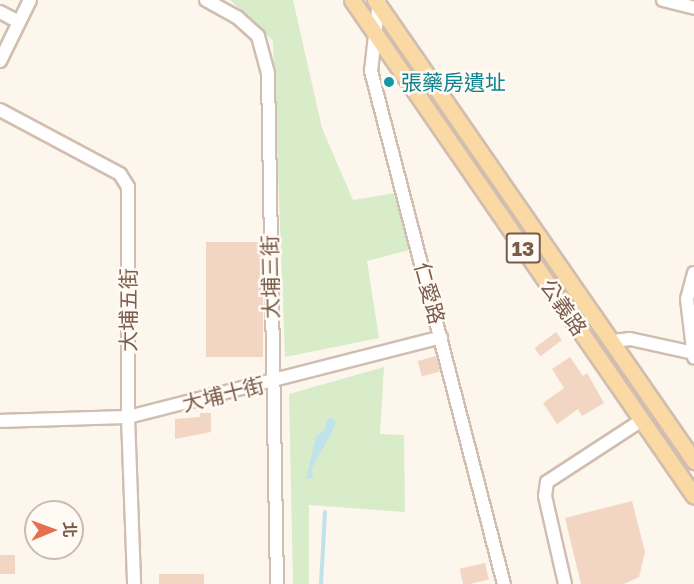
<!DOCTYPE html>
<html>
<head>
<meta charset="utf-8">
<style>
	body { margin:0 }
	#map { position:relative; width:694px; height:584px; overflow:hidden; background:#fdf6ec; font-family:"Golos Text","Noto Sans TC",sans-serif }
	div>[style] { position:absolute }
	[style*='--x'] { left:calc(var(--x)*1px); top:calc(var(--y)*1px); width:calc(var(--w)*1px); rotate:calc(var(--a)*1deg) }
	.green>* { inset:0; background:#d8ecc9 }
	.water>* { inset:0; background:#bfe3e8 }
	.stream>* { height:4px; margin:-2px; padding:0 2px; transform-origin:2px; border-radius:2px; background:#bfe3e8 }
	.building>* { inset:0; background:#f3d5c3; transform-origin:0 0 }
	.roads { filter:drop-shadow(2px 0 #d1beb0) drop-shadow(-2px 0 #d1beb0) drop-shadow(0 2px #d1beb0) drop-shadow(0 -2px #d1beb0) }
	.minor>* { height:12px; margin:-6px; padding:0 6px; transform-origin:6px; border-radius:6px; background:#fff }
	.major>* { height:15px; margin:-7.5px; padding:0 7.5px; transform-origin:7.5px; border-radius:7.5px; background:#fbd9a5 }
	.dots>* { width:16px; height:16px; translate:-50% -50%; box-sizing:border-box; border:3px solid #fffaf3; border-radius:50% }
	span { translate:-50% -50%; white-space:nowrap; text-align:center; line-height:1.15; -webkit-text-stroke:5px #fffaf3; paint-order:stroke }
	.shield-label span { padding:2px 4px; background:#fffaf3; border:2px solid; border-radius:4px; -webkit-text-stroke-width:0 }
	.shield-label { font-size:20px; color:#7a5c4d; font-weight:700 }
	.culture-label { font-size:21px; color:#0d838f }
	.left { translate:0 -50%; text-align:left }
	.street-label { font-size:21px; color:#7a5c4d }
	.north { position:absolute; left:24px; top:500px; width:60px; height:60px; box-sizing:border-box; background:#fffaf3; border:2px solid #cabbb1; border-radius:50%; rotate:89deg; font-size:16px; font-weight:700; line-height:24px; text-align:center; color:#7a5c4d }
	.north::after { content:''; display:block; margin:auto; width:21px; height:27px; background:#e76f51; clip-path:polygon(50% 0,100% 100%,50% 72%,0 100%) }
</style>
</head>
<body>
<div id="map">
	<div class="green">
		<div style="clip-path:polygon(230px 0,293px 0,322px 128px,353px 200px,395px 193px,413px 249px,367px 261px,379px 338px,285px 357px,273px 41px)"></div>
		<div style="clip-path:polygon(384px 367px,380px 434px,404px 435px,405px 512px,309px 505px,309px 584px,293px 584px,289px 394px)"></div>
	</div>
	<div class="water">
		<div style="clip-path:polygon(333px 418px,336px 422px,331px 434px,312px 468px,313px 478px,306px 479px,316px 436px,324px 431px,327px 419px)"></div>
	</div>
	<div class="stream">
		<div style="--x:321;--y:584;--w:72;--a:-86.8"></div>
	</div>
	<div class="building">
		<div style="left:263px;top:242px;width:115px;height:57px;rotate:90deg"></div>
		<div style="left:556px;top:332px;width:10px;height:27px;rotate:53deg"></div>
		<div style="left:436px;top:356px;width:16px;height:19px;rotate:75deg"></div>
		<div style="clip-path:polygon(570px 357px,583px 376px,587px 373px,604px 403px,582px 416px,578px 409px,557px 424px,543px 403px,564px 388px,552px 369px)"></div>
		<div style="clip-path:polygon(200px 413px,211px 413px,211px 432px,175px 439px,175px 419px,200px 417px)"></div>
		<div style="clip-path:polygon(632px 501px,645px 552px,639px 577px,624px 584px,581px 584px,565px 518px)"></div>
		<div style="left:0;top:555px;width:15px;height:19px"></div>
		<div style="left:485px;top:563px;width:17px;height:26px;rotate:77deg"></div>
		<div style="left:204px;top:574px;width:10px;height:45px;rotate:90deg"></div>
	</div>
	<div class="roads">
		<div class="minor">
			<div style="--x:206;--y:0;--w:35;--a:29"></div>
			<div style="--x:237;--y:17;--w:28;--a:42"></div>
			<div style="--x:258;--y:36;--w:39;--a:75"></div>
			<div style="--x:268;--y:74;--w:510;--a:88.99"></div>
			<div style="--x:379;--y:0;--w:71;--a:96.4"></div>
			<div style="--x:371;--y:71;--w:530;--a:75.47"></div>
			<div style="--x:663;--y:0;--w:32;--a:14"></div>
			<div style="--x:0;--y:12;--w:21;--a:28"></div>
			<div style="--x:0;--y:61;--w:68;--a:-63.8"></div>
			<div style="--x:0;--y:110;--w:136;--a:28.1"></div>
			<div style="--x:120;--y:174;--w:15;--a:58"></div>
			<div style="--x:128;--y:187;--w:230;--a:90"></div>
			<div style="--x:128;--y:417;--w:167;--a:87.9"></div>
			<div style="--x:694;--y:273;--w:27;--a:105"></div>
			<div style="--x:687;--y:299;--w:59;--a:83.2"></div>
			<div style="--x:614;--y:341;--w:16;--a:-7"></div>
			<div style="--x:630;--y:339;--w:66;--a:12.3"></div>
			<div style="--x:0;--y:421;--w:128;--a:-1.8"></div>
			<div style="--x:128;--y:417;--w:323;--a:-14.3"></div>
			<div style="--x:565;--y:584;--w:90;--a:-102.8"></div>
			<div style="--x:545;--y:496;--w:14;--a:-82"></div>
			<div style="--x:547;--y:482;--w:113;--a:-33.1"></div>
		</div>
		<div class="major">
			<div style="--x:352;--y:0;--w:602;--a:55.41"></div>
			<div style="--x:375;--y:0;--w:561;--a:55.32"></div>
		</div>
	</div>
	<div class="dots">
		<div style="left:389px;top:82px;background:#0f9aa8"></div>
	</div>
	<div class="shield-label">
		<span style="left:523px;top:248px">13</span>
	</div>
	<div class="culture-label">
		<span class="left" style="left:401px;top:82px">張藥房遺址</span>
	</div>
	<div class="street-label">
		<span style="left:270px;top:277px;rotate:-91deg">大埔三街</span>
		<span style="left:430px;top:293px;rotate:75deg">仁愛路</span>
		<span style="left:564px;top:307px;rotate:55deg">公義路</span>
		<span style="left:128px;top:310px;rotate:-90deg">大埔五街</span>
		<span style="left:223px;top:394px;rotate:-14deg">大埔十街</span>
	</div>
	<div class="north">北</div>
</div>
</body>
</html>
